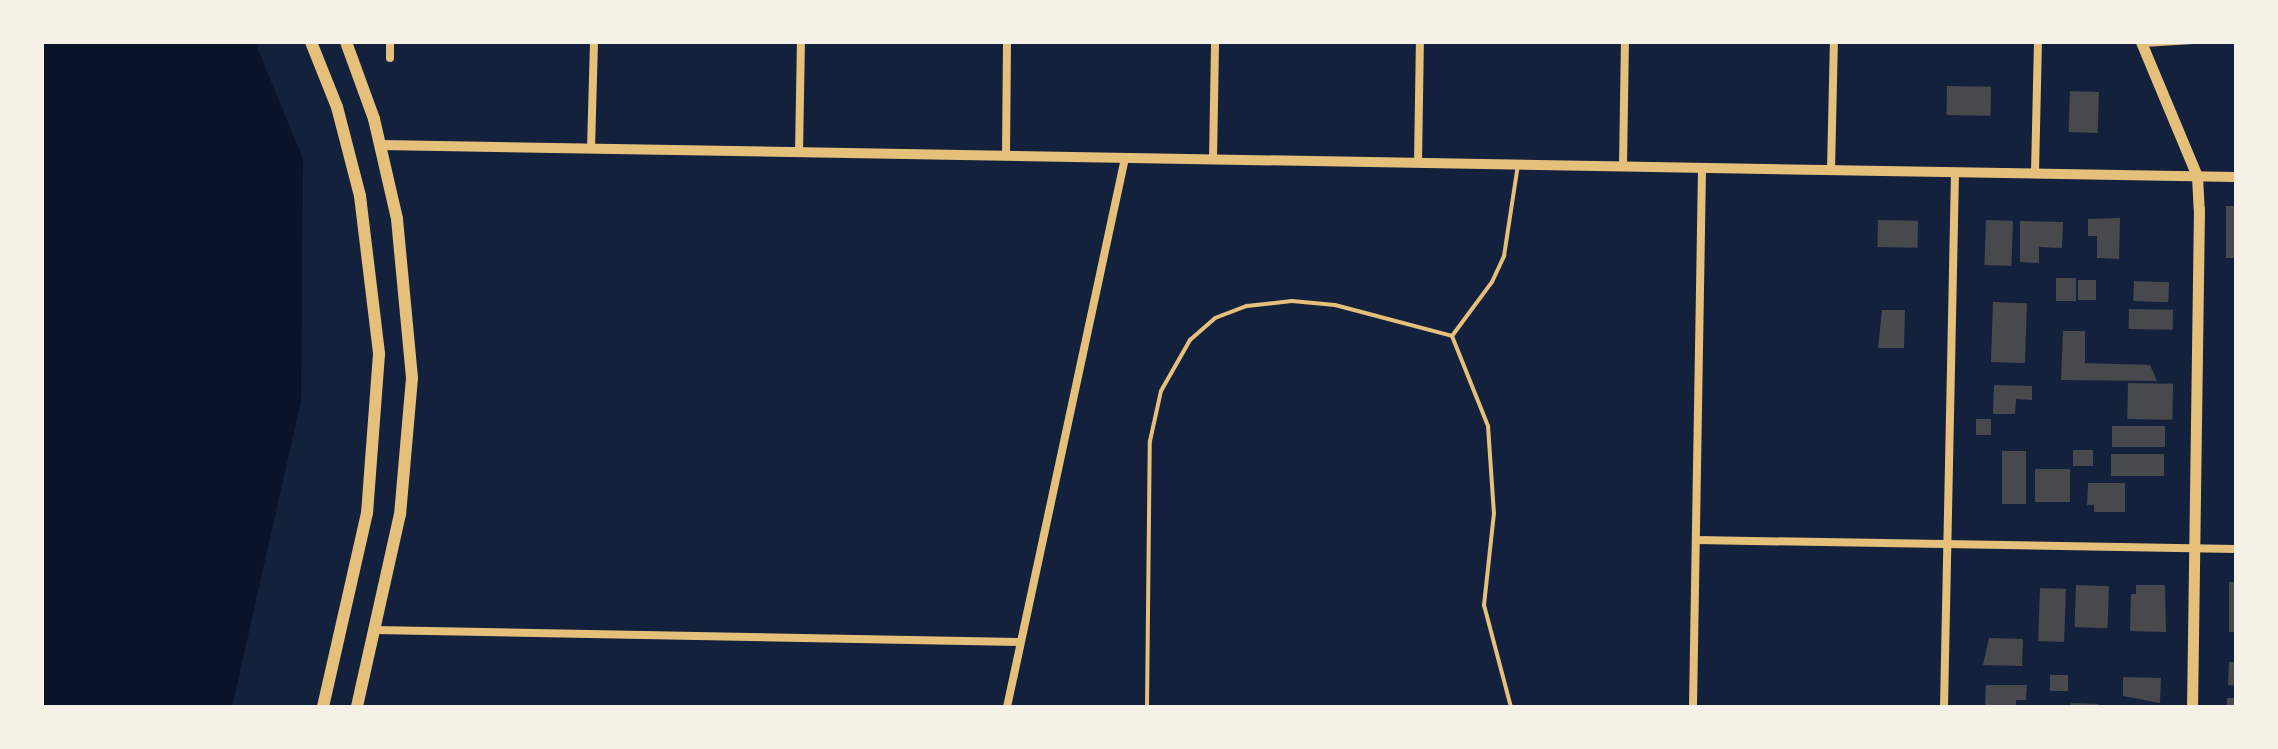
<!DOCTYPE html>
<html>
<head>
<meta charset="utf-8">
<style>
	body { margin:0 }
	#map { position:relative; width:2278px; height:749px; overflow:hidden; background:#14213d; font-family:Inter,sans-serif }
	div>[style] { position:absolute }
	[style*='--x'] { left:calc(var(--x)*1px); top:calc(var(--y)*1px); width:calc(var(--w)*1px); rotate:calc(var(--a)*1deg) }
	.water>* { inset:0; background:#0b132b }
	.building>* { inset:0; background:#48494c; transform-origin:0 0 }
	.service>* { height:4px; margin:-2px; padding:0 2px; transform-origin:2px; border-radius:2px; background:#e5c07b }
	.minor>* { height:8px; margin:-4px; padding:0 4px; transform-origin:4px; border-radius:4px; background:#e5c07b }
	.tertiary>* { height:10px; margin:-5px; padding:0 5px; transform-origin:5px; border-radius:5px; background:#e5c07b }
	.secondary>* { height:11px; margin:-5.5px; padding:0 5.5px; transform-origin:5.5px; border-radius:5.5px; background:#e5c07b }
	.primary>* { height:12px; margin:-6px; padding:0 6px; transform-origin:6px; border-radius:6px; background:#e5c07b }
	span { translate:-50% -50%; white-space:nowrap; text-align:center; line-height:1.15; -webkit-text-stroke:7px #f6f1e7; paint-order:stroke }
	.frame { position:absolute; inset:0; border:44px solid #f6f1e7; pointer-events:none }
</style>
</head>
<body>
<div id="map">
	<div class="water">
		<div style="clip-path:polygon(42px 42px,255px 42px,303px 159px,301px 401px,232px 707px,42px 707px)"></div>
	</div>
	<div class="building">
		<div style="left:1947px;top:86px;width:44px;height:29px;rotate:1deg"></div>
		<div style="left:2070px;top:91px;width:29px;height:41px;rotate:2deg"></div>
		<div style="left:2226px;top:206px;width:10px;height:52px"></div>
		<div style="clip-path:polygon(2120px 218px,2119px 259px,2097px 258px,2097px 236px,2088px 236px,2088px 219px)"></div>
		<div style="left:1878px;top:220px;width:40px;height:27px;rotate:1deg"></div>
		<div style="left:1986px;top:220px;width:27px;height:45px;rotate:2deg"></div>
		<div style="clip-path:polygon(2020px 221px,2063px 222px,2062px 248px,2039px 247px,2039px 263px,2020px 262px)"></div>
		<div style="left:2056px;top:278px;width:20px;height:23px"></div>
		<div style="left:2078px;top:280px;width:18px;height:20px"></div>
		<div style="left:2134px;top:281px;width:35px;height:20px;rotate:2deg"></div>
		<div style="left:1993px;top:302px;width:34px;height:60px;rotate:2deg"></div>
		<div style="left:2129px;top:309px;width:44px;height:20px;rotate:1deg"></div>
		<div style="clip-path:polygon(1882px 310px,1905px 310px,1904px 348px,1878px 348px)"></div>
		<div style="clip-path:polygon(2063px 331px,2085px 331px,2085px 363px,2150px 365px,2157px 381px,2061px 380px)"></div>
		<div style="left:2128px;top:383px;width:45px;height:36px;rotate:1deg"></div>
		<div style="clip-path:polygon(1994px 385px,2032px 386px,2032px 400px,2016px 399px,2015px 414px,1993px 414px)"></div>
		<div style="left:1976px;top:419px;width:15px;height:16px"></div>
		<div style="left:2112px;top:426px;width:53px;height:21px"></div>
		<div style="left:2073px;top:450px;width:20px;height:16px"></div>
		<div style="left:2002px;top:451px;width:24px;height:53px"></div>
		<div style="left:2111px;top:454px;width:53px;height:22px"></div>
		<div style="left:2035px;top:469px;width:35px;height:33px"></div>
		<div style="clip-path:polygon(2088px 483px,2125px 483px,2125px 512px,2094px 512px,2094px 505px,2087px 505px)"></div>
		<div style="left:2229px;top:582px;width:7px;height:50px"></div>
		<div style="left:2076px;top:585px;width:33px;height:42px;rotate:2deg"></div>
		<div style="clip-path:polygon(2136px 585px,2165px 585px,2166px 632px,2130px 631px,2131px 594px,2136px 594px)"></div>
		<div style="left:2040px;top:588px;width:26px;height:53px;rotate:2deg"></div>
		<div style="clip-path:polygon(1989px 638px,2023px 639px,2022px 666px,1983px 665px)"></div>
		<div style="clip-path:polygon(2229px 662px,2236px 662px,2236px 686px,2228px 685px)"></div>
		<div style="left:2050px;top:675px;width:18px;height:16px"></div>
		<div style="clip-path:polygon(2123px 677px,2161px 678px,2160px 703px,2123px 696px)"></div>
		<div style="clip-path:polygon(1986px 685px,2027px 685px,2026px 700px,2016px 700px,2016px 707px,1985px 707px)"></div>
		<div style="left:2227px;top:698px;width:9px;height:9px"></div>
		<div style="clip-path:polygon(2071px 703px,2099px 704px,2099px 707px,2071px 707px)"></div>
	</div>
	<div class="service">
		<div style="--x:2143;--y:45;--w:50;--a:-3.4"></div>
		<div style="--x:1452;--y:336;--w:97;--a:68.2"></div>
		<div style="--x:1488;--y:426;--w:87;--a:86.1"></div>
		<div style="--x:1494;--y:513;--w:93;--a:96.2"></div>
		<div style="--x:1484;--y:605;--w:106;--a:75.2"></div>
		<div style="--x:1452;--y:336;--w:67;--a:-53.5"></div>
		<div style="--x:1492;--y:282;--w:29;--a:-65"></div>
		<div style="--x:1504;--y:256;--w:92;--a:-81.3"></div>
		<div style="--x:1147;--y:707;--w:266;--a:-89.4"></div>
		<div style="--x:1150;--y:441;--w:51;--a:-77.6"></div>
		<div style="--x:1161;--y:391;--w:59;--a:-60.4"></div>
		<div style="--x:1190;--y:340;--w:33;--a:-41"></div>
		<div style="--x:1215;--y:318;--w:34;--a:-21"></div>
		<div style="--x:1247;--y:306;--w:45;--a:-6.3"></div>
		<div style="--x:1292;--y:301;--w:43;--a:5.3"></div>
		<div style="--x:1335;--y:305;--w:121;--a:14.8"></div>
	</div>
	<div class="minor">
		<div style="--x:390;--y:58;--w:16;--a:-90"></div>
		<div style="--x:591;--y:149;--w:107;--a:-88.4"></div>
		<div style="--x:799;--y:153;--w:111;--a:-89"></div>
		<div style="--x:1006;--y:156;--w:114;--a:-89.5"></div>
		<div style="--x:1213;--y:160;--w:118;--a:-89"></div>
		<div style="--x:1418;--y:163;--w:121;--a:-89.1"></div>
		<div style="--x:1623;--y:166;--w:124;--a:-89.1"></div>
		<div style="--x:1831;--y:170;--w:128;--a:-88.7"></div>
		<div style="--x:2035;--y:173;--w:131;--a:-88.7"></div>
		<div style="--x:1696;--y:540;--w:540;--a:0.95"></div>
		<div style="--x:375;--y:630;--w:645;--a:1.07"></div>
		<div style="--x:1007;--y:707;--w:562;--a:-77.87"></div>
		<div style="--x:1693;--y:707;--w:539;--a:-89.04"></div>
		<div style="--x:1944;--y:707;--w:535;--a:-88.82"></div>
	</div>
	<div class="tertiary">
		<div style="--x:381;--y:145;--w:1855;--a:0.99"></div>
	</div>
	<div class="secondary">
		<div style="--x:2141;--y:42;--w:145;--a:67.3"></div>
		<div style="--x:2197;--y:176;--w:33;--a:87"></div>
		<div style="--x:2199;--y:209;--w:498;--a:90.8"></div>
	</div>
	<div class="primary">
		<div style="--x:311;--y:42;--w:70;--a:68.2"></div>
		<div style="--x:337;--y:107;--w:92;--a:75.5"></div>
		<div style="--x:360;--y:196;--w:159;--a:83.1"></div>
		<div style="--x:379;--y:354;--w:159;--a:94.3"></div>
		<div style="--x:367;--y:513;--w:199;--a:102.8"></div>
		<div style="--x:346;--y:42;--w:82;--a:70"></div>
		<div style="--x:374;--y:119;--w:103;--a:77"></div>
		<div style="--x:397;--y:219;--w:160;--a:84.6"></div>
		<div style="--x:412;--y:378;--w:137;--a:95"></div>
		<div style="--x:400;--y:514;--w:198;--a:102.6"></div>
	</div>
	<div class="frame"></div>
</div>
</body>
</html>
